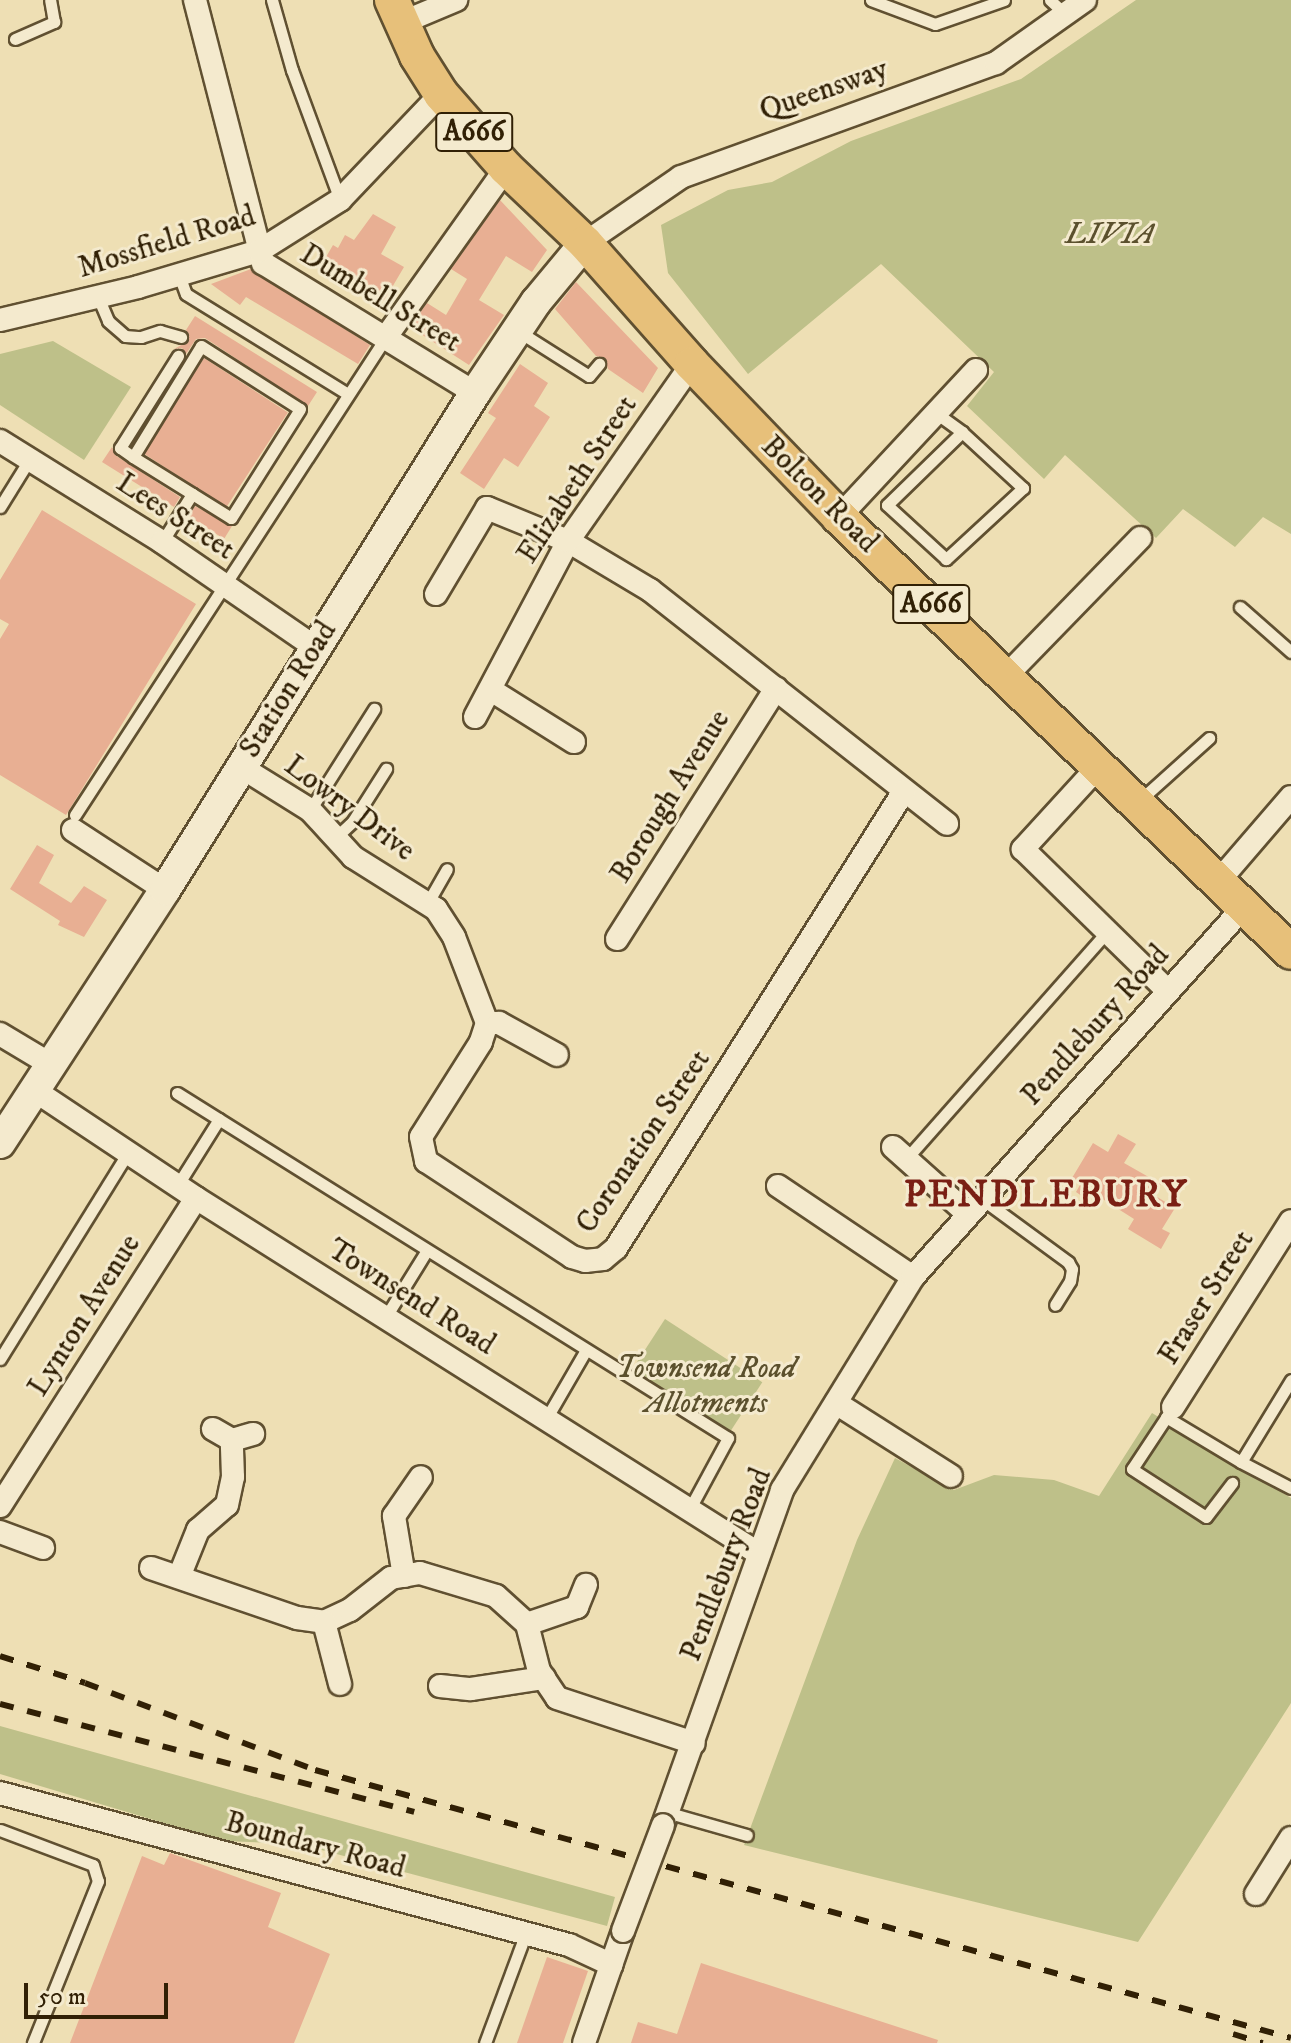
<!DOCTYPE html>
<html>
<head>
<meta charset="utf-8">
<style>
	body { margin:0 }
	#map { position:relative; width:1291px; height:2043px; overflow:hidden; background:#eedfb4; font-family:"IM FELL DW Pica",serif }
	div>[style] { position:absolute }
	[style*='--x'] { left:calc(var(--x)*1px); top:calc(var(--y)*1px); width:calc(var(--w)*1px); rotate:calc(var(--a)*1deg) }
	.green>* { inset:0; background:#bec089; transform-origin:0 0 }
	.building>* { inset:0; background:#e8af93; transform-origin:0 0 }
	.roads { filter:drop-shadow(2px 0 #605031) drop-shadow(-2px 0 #605031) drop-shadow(0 2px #605031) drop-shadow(0 -2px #605031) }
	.lane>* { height:11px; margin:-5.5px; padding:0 5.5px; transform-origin:5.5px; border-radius:5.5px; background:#f4eace }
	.street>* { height:22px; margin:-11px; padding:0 11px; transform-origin:11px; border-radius:11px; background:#f4eace }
	.secondary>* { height:30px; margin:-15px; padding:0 15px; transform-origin:15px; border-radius:15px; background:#f4eace }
	.primary>* { height:34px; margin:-17px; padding:0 17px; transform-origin:17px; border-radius:17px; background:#e7c07a }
	.rail>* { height:6px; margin-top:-3px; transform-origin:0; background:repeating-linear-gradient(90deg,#312005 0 14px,transparent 0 28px) }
	.bridges { filter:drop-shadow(2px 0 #605031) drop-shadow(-2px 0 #605031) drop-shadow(0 2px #605031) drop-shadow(0 -2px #605031) }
	.street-bridge>* { height:22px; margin:-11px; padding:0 11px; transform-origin:11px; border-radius:11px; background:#f4eace }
	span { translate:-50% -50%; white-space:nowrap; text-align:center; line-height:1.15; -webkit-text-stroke:6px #f4eace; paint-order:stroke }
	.shield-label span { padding:2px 6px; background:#f4eace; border:2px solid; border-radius:6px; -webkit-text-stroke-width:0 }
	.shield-label { font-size:28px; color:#312005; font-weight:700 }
	.street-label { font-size:30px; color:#312005 }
	.park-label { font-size:30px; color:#5b502d; font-style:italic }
	.district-label { font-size:38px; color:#7a1f14; font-weight:700; letter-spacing:2px }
	.scale { position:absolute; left:24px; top:1983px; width:144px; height:36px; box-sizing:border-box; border:4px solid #312005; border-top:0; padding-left:10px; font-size:24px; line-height:28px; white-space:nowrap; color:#312005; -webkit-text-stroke:6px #f4eace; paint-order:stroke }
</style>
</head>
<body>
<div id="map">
	<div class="green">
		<div style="clip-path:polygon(1136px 0,1291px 0,1291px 534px,1263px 517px,1235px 547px,1183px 509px,1156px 538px,1065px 455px,1044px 479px,967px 406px,994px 372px,881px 264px,748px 374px,668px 273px,661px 225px,728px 190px,772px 182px,851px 141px,1021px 79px)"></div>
		<div style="clip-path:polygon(53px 341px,131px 387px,84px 460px,0 405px,0 354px)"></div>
		<div style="left:665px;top:1319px;width:116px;height:65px;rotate:33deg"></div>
		<div style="clip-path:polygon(1152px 1413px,1291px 1498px,1291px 1703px,1138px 1942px,744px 1845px,857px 1540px,895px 1458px,954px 1490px,994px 1475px,1054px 1480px,1099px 1496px)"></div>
		<div style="clip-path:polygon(0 1726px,615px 1897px,607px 1926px,299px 1844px,224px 1841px,0 1774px)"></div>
	</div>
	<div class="building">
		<div style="clip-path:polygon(500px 200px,547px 250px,532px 272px,506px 256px,479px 300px,504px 315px,469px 365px,410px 327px,427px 303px,446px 315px,467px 279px,451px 269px)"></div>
		<div style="clip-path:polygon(373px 214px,396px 227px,381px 254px,404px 267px,384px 301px,322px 264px,333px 245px,338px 248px,345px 235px,354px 240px)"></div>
		<div style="clip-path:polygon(251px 269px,370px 345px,358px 364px,246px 297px,240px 305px,211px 284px)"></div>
		<div style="clip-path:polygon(576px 282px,658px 368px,643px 393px,608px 369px,605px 358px,596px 356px,555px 309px)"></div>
		<div style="clip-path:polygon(195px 316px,317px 392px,308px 406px,205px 338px,196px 339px,186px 354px,182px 348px,174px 349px,187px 342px,189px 336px,186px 330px)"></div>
		<div style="left:204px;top:358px;width:100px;height:113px;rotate:33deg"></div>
		<div style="clip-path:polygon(520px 364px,548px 383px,534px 406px,550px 417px,518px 467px,504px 458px,484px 489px,460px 473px,496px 418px,488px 413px)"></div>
		<div style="clip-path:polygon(112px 447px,115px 455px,180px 497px,174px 507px,102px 462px)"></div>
		<div style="clip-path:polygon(195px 506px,232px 526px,224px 539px,188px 516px)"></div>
		<div style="clip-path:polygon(42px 510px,196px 604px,66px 815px,0 775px,0 639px,9px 624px,0 619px,0 580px)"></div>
		<div style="clip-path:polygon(37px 845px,54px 855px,39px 883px,71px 903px,84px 886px,107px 900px,84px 937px,58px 925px,60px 921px,10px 889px)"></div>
		<div style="clip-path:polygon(1118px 1134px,1136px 1144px,1124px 1163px,1161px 1184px,1154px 1195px,1175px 1208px,1162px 1229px,1170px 1233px,1161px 1249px,1128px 1229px,1134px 1219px,1093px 1193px,1089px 1201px,1076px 1192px,1081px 1183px,1072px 1178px,1093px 1143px,1108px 1152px)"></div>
		<div style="clip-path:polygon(170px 1853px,281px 1893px,268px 1927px,330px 1954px,294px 2043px,70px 2043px,142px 1856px,164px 1865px)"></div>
		<div style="clip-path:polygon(547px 1957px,588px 1971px,563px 2043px,517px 2043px)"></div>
		<div style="clip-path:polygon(701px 1963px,938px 2040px,937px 2043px,631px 2043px,638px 2022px,677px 2034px)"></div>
	</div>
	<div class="roads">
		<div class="lane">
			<div style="--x:272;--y:0;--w:73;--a:74.1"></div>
			<div style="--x:292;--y:70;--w:139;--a:69.7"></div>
			<div style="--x:871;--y:0;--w:68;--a:20.6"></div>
			<div style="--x:935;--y:24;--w:73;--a:-19.2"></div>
			<div style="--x:1050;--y:0;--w:21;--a:43"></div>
			<div style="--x:15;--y:39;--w:43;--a:-23.6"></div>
			<div style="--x:54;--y:22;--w:22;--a:-100"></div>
			<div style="--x:179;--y:275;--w:20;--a:70"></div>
			<div style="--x:186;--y:294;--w:190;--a:31.7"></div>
			<div style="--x:98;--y:297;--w:26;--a:67"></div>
			<div style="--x:108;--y:321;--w:23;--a:41"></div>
			<div style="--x:125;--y:336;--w:16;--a:4"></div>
			<div style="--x:141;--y:337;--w:20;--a:-18"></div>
			<div style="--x:160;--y:331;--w:22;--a:16"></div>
			<div style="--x:518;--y:331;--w:84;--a:32.4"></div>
			<div style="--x:589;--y:376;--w:16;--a:-50"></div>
			<div style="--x:201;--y:346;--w:117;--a:32.5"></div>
			<div style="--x:300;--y:409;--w:129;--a:122.3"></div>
			<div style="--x:231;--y:518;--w:115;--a:-148.1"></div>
			<div style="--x:133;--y:457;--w:130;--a:-58.5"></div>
			<div style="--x:936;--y:413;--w:32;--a:36"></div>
			<div style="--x:962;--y:432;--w:83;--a:42.6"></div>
			<div style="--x:1023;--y:488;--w:105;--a:137.3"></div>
			<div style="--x:946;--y:559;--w:80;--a:-137.5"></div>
			<div style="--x:887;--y:505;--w:105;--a:-44.2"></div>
			<div style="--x:133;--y:457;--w:16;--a:-145"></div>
			<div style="--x:120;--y:448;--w:109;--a:-57.8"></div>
			<div style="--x:0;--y:507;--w:55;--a:-58.3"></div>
			<div style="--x:162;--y:542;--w:57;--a:-58"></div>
			<div style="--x:1240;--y:607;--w:68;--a:41.4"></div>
			<div style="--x:1140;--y:800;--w:93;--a:-41.9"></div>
			<div style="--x:310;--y:810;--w:120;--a:-57.6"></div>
			<div style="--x:75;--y:815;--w:570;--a:-56.95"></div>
			<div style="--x:335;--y:838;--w:25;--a:-43"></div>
			<div style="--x:353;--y:821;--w:62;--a:-57.6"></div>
			<div style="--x:427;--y:904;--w:40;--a:-60.3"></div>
			<div style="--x:177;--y:1093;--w:650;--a:32.05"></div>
			<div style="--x:728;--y:1438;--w:82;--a:118.4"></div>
			<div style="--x:906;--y:1159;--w:303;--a:-48.5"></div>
			<div style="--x:177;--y:1186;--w:79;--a:-57.9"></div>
			<div style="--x:982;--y:1199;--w:107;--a:36.2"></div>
			<div style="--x:1068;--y:1262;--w:8;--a:60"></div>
			<div style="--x:1072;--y:1269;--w:12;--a:99"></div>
			<div style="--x:1070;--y:1281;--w:28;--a:122"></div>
			<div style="--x:385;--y:1318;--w:78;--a:-58.2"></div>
			<div style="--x:0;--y:1359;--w:241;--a:-58.2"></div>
			<div style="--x:1173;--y:1407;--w:74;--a:123.5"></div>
			<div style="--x:1132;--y:1469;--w:88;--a:33"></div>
			<div style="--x:1206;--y:1517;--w:43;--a:-52.6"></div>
			<div style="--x:1166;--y:1417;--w:87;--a:31"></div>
			<div style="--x:1241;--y:1462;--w:96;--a:-58.6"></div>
			<div style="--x:546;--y:1419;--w:80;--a:-59.9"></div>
			<div style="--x:1241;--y:1462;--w:56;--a:27.5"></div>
			<div style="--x:666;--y:1812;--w:84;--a:15.9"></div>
			<div style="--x:0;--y:1830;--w:99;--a:20.6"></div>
			<div style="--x:93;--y:1865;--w:17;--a:73"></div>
			<div style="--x:98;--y:1881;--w:175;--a:111.9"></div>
			<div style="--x:485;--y:2043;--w:117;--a:-69.6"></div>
		</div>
		<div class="street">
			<div style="--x:195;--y:0;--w:272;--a:75.5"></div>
			<div style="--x:263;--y:263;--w:249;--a:31.5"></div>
			<div style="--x:401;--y:23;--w:60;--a:-22.7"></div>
			<div style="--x:585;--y:243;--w:116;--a:-34.5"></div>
			<div style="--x:681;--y:177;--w:335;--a:-19.9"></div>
			<div style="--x:996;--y:63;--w:109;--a:-35.3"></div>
			<div style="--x:0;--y:320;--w:142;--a:-13.4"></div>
			<div style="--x:138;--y:287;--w:126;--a:-16.6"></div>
			<div style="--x:259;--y:251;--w:96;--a:-32.2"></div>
			<div style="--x:340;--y:200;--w:146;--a:-46.4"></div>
			<div style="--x:386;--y:337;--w:207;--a:-54.6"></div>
			<div style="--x:0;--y:441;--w:191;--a:31.9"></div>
			<div style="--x:162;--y:542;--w:186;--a:34.5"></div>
			<div style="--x:839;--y:517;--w:201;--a:-47"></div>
			<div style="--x:436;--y:594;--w:100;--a:-59.3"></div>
			<div style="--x:487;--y:508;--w:87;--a:22.2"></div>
			<div style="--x:568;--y:541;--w:96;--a:30.9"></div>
			<div style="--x:650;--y:590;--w:378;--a:38.2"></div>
			<div style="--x:1007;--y:675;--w:191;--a:-45.8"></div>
			<div style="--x:491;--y:690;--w:98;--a:32.1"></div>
			<div style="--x:475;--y:717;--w:199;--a:-62.1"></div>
			<div style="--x:568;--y:541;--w:216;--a:-55"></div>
			<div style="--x:1099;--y:766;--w:113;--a:132.5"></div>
			<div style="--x:1023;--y:849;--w:202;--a:44.4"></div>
			<div style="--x:241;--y:767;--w:81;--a:31.9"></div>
			<div style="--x:310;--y:810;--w:64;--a:47.5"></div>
			<div style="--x:353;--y:857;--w:98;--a:32.1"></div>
			<div style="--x:436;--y:909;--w:33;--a:57"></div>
			<div style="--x:454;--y:937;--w:92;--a:69"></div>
			<div style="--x:73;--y:830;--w:110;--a:33.1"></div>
			<div style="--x:1217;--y:883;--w:113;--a:-49.3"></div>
			<div style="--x:617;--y:939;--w:297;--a:-57.6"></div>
			<div style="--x:487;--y:1023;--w:20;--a:108"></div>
			<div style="--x:481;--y:1042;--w:112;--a:122.3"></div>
			<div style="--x:421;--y:1137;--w:25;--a:78"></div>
			<div style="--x:426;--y:1161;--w:175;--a:33.3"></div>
			<div style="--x:572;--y:1257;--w:14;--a:17"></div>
			<div style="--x:585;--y:1261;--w:18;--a:-6"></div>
			<div style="--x:603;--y:1259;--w:17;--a:-40"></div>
			<div style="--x:616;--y:1248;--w:540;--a:-57.78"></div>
			<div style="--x:487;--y:1023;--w:12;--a:0"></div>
			<div style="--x:499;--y:1023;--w:66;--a:28.9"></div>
			<div style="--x:0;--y:1034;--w:58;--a:31"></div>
			<div style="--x:34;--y:1090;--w:195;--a:33.7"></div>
			<div style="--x:196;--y:1198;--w:665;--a:32.28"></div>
			<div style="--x:893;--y:1147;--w:101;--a:41.8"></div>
			<div style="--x:778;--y:1186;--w:163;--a:34"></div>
			<div style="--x:836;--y:1403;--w:136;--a:32.4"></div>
			<div style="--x:1173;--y:1407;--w:220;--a:-57.6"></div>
			<div style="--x:232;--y:1440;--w:22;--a:-16"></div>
			<div style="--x:0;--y:1506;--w:365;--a:-57.5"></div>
			<div style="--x:0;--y:1532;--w:46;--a:20.4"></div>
			<div style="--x:151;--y:1568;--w:154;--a:18.9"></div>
			<div style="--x:297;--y:1618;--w:27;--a:8"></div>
			<div style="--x:324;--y:1622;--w:29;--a:-25"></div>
			<div style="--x:350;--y:1610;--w:52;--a:-38"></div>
			<div style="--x:391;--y:1578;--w:29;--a:-10"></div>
			<div style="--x:420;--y:1573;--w:79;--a:16.8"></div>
			<div style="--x:496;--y:1596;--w:42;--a:42.1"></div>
			<div style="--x:527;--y:1624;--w:49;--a:75.7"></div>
			<div style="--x:539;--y:1671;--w:32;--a:56"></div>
			<div style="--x:557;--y:1698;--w:144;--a:18.2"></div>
			<div style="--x:404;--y:1576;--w:61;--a:-99.5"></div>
			<div style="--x:394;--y:1516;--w:47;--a:-55.3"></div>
			<div style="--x:179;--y:1577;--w:51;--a:-68"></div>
			<div style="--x:198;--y:1530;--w:38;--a:-41"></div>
			<div style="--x:227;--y:1505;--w:29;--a:-78"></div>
			<div style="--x:233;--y:1477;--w:37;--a:-92"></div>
			<div style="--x:232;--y:1440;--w:22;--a:-150"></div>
			<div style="--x:324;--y:1622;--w:64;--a:75.5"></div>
			<div style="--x:527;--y:1624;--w:53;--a:-18.8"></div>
			<div style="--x:577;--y:1607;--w:24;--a:-68"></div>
			<div style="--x:440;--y:1686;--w:31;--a:6"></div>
			<div style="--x:471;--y:1689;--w:74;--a:-8.6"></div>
			<div style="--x:0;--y:1793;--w:589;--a:14.96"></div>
			<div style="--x:569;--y:1945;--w:47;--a:24.9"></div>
			<div style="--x:663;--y:1825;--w:356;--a:-70.4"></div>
			<div style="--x:782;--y:1490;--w:250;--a:-58.4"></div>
			<div style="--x:913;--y:1277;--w:495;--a:-48.2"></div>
			<div style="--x:1256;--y:1894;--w:66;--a:-58"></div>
			<div style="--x:584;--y:2043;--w:119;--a:-70.8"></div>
		</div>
		<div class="secondary">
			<div style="--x:0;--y:1143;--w:302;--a:-56.9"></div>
			<div style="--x:165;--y:890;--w:586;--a:-58.05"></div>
			<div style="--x:475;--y:393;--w:110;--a:-56.2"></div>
			<div style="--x:536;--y:302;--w:77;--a:-50.3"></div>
		</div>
		<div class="primary">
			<div style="--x:392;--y:0;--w:61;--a:65.9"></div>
			<div style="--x:417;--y:56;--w:45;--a:57.7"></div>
			<div style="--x:441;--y:94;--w:98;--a:48.7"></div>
			<div style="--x:506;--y:168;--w:109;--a:43.5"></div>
			<div style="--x:585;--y:243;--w:162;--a:48.5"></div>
			<div style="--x:692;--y:364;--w:212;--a:46.1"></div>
			<div style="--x:839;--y:517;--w:627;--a:43.9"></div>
		</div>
	</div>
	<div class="rail">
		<div style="--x:0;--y:1656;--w:89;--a:17.6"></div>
		<div style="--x:85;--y:1683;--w:246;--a:20.7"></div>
		<div style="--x:315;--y:1770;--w:1012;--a:15.35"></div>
		<div style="--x:0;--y:1704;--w:428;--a:14.6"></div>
		<div style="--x:1233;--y:2034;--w:31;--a:17"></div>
	</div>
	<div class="bridges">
		<div class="street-bridge">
			<div style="--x:623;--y:1931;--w:113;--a:-69.3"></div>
		</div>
	</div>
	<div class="shield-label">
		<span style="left:474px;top:132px">A666</span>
		<span style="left:931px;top:604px">A666</span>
	</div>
	<div class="street-label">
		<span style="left:824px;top:91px;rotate:-19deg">Queensway</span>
		<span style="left:167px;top:243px;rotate:-17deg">Mossfield Road</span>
		<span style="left:380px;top:299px;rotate:31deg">Dumbell Street</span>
		<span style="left:578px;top:480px;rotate:-57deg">Elizabeth Street</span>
		<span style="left:819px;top:495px;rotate:45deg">Bolton Road</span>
		<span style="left:175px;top:517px;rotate:33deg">Lees Street</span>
		<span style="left:289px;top:690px;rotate:-58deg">Station Road</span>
		<span style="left:671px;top:797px;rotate:-58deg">Borough Avenue</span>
		<span style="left:349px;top:809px;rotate:37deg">Lowry Drive</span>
		<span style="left:1096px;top:1026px;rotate:-48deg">Pendlebury Road</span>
		<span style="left:644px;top:1142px;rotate:-56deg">Coronation Street</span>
		<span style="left:411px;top:1298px;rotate:32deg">Townsend Road</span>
		<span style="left:1207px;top:1298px;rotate:-58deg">Fraser Street</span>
		<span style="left:85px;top:1316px;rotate:-58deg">Lynton Avenue</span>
		<span style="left:727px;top:1565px;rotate:-69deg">Pendlebury Road</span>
		<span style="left:315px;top:1846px;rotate:15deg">Boundary Road</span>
	</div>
	<div class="park-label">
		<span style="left:1110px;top:235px">LIVIA</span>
		<span style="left:706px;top:1386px">Townsend Road<br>Allotments</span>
	</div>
	<div class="district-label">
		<span style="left:1046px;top:1196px">PENDLEBURY</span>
	</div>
	<div class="scale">50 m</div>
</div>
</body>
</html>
